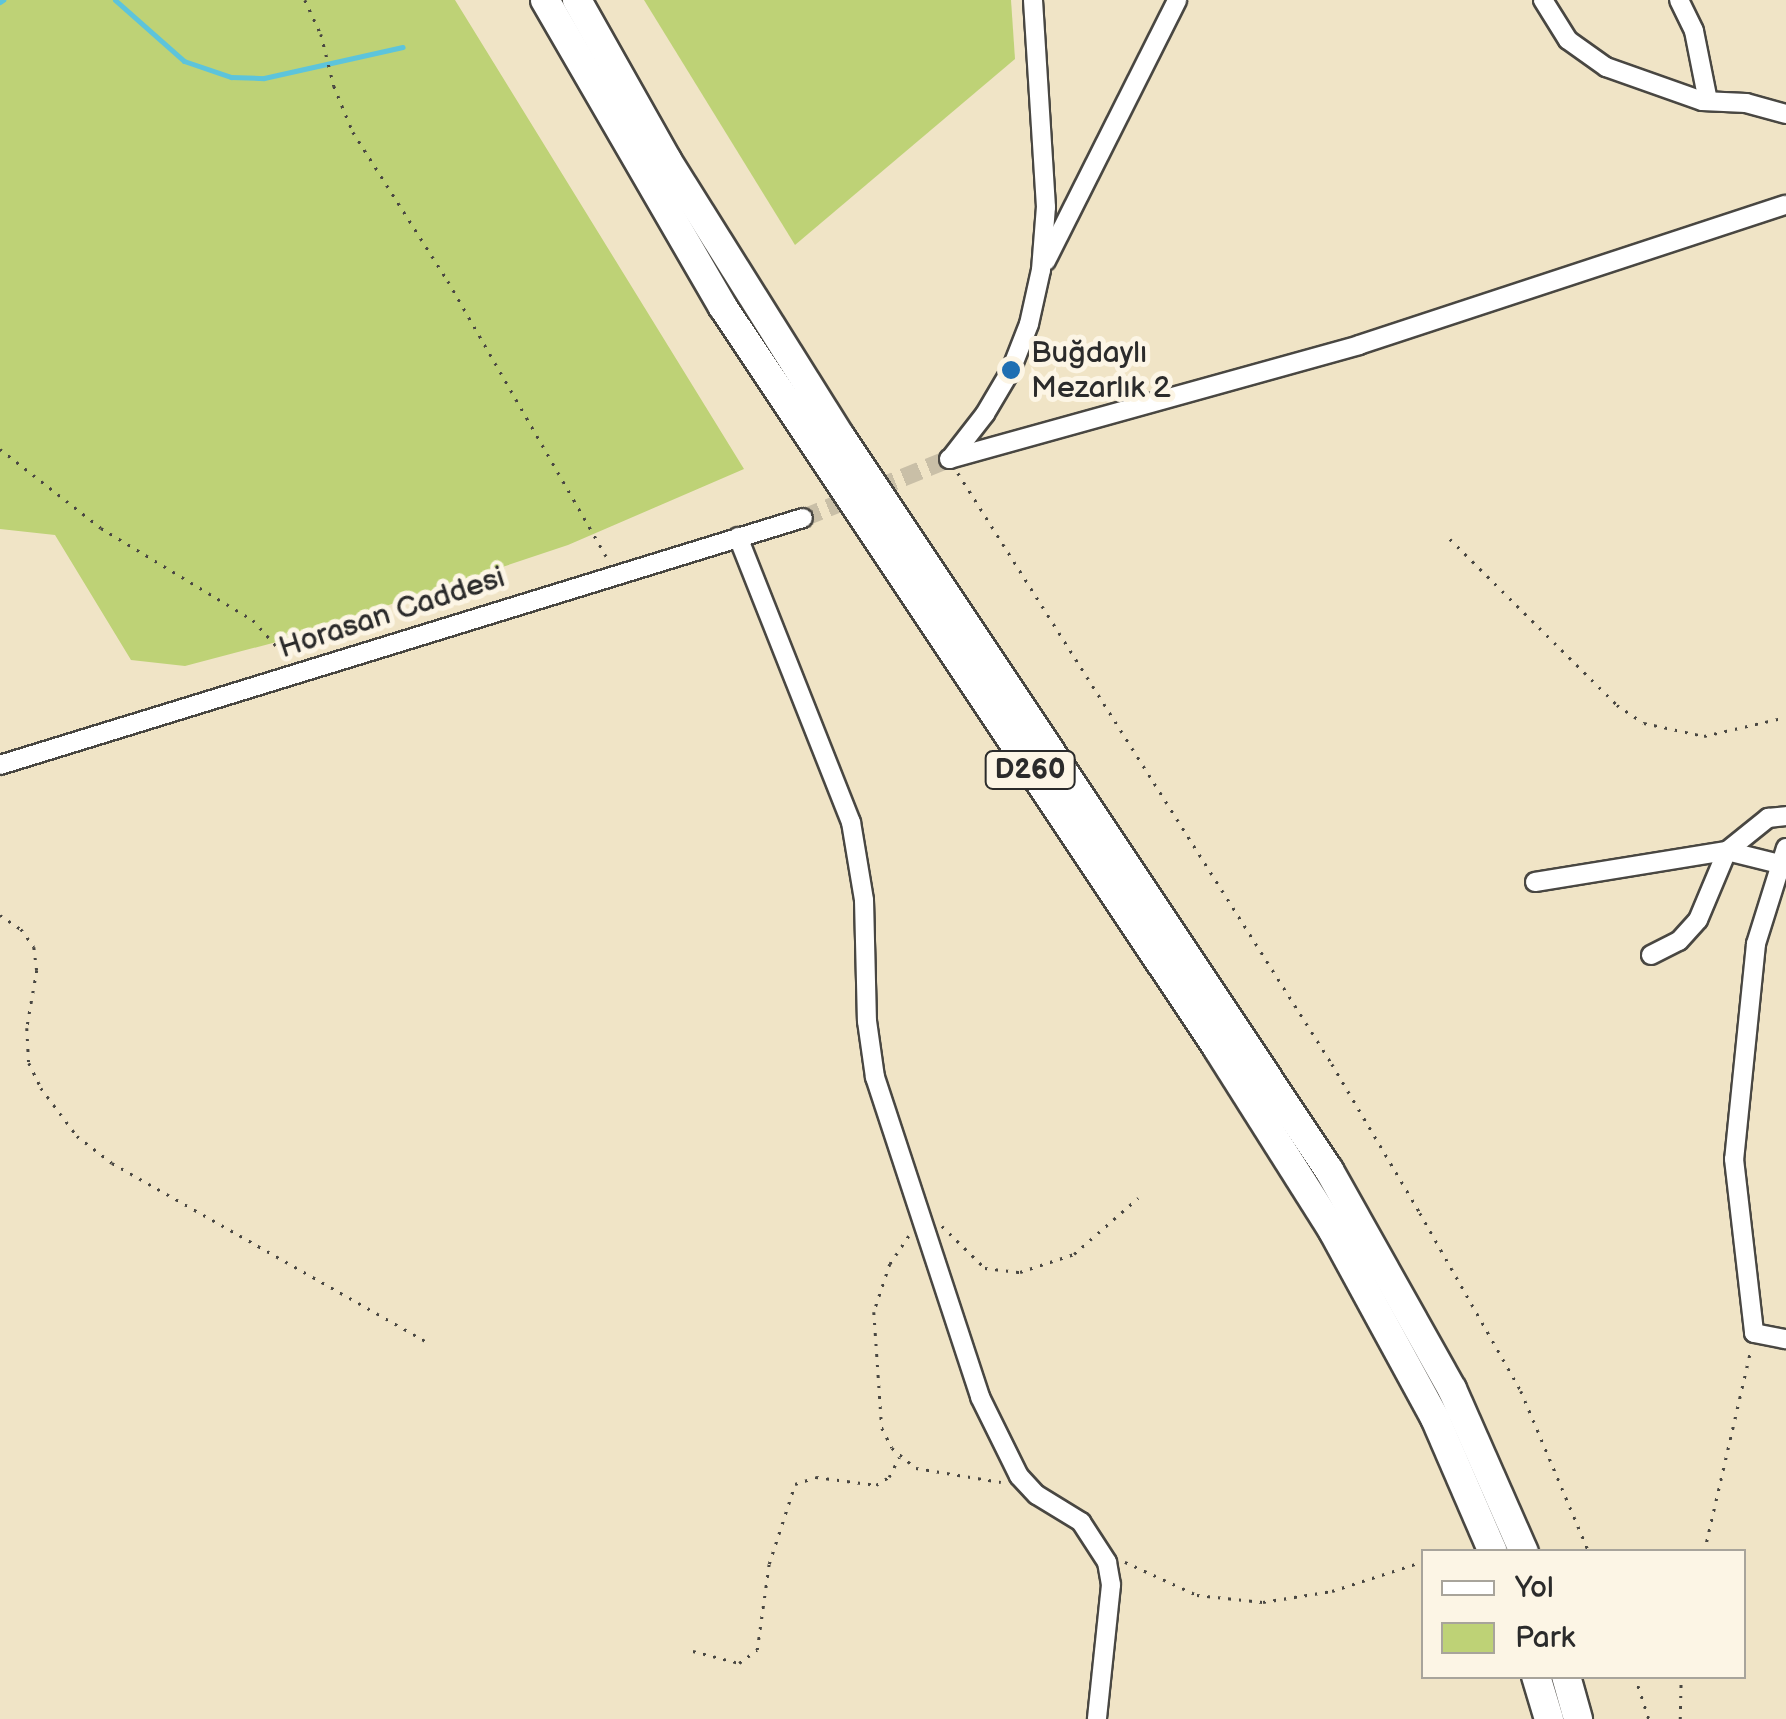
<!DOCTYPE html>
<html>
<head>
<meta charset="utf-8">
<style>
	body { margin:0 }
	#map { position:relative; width:1786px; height:1719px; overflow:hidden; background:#f0e4c6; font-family:"Balsamiq Sans",sans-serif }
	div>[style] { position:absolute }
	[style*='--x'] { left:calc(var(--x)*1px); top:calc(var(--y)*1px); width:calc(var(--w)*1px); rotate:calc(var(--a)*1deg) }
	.green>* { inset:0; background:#bed276 }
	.stream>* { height:5px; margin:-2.5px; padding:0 2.5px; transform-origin:2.5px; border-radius:2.5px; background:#5dc4db }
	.minor-tunnel>* { height:18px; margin-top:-9px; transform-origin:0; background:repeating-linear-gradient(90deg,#c9bfa7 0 18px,transparent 0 27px) }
	.path>* { height:2.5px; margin-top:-1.25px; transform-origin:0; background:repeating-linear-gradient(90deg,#494742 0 2.5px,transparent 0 10.5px) }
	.roads { filter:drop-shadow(2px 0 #494742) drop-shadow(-2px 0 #494742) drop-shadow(0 2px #494742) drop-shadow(0 -2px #494742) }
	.minor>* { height:18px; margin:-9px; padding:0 9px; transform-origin:9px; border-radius:9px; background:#fff }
	.highway>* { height:28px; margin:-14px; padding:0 14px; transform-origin:14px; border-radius:14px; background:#fff }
	.dots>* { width:28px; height:28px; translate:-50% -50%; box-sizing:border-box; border:5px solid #fcf5e5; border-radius:50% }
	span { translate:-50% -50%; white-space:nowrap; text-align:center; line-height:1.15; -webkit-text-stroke:10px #fcf5e5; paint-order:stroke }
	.shield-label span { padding:2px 8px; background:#fcf5e5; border:2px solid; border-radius:8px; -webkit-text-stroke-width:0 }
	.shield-label { font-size:28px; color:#2b2b2b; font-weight:700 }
	.poi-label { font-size:30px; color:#2b2b2b }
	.left { translate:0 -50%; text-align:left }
	.street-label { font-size:30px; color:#2b2b2b }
	.legend { position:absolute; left:1421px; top:1549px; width:325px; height:130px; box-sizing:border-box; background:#fcf5e5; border:2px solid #a8a49b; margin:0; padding:12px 18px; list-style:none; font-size:30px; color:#2b2b2b }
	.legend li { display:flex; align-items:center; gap:20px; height:50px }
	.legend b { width:50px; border:2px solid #a8a49b }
</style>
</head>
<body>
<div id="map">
	<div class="green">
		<div style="clip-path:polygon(0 0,455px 0,744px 469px,568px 545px,284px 640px,185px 666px,131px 660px,55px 535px,0 529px)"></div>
		<div style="clip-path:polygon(644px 0,1011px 0,1015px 59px,795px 245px)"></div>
	</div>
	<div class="stream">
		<div style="--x:115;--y:0;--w:92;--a:41.5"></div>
		<div style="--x:184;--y:61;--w:50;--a:18.8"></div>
		<div style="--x:231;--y:77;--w:33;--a:2"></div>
		<div style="--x:264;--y:78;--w:142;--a:-12.6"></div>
		<div style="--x:0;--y:2;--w:4;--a:-34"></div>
	</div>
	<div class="minor-tunnel">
		<div style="--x:803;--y:518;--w:157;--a:-22"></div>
	</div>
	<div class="path">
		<div style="--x:305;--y:0;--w:38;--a:65"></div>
		<div style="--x:321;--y:34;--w:54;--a:76"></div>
		<div style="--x:334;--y:86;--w:50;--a:67.6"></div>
		<div style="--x:353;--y:132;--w:177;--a:57.5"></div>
		<div style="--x:448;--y:281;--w:321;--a:60.1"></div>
		<div style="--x:0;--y:449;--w:128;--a:38"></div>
		<div style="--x:101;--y:528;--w:178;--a:31.2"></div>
		<div style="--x:253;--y:620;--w:52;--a:48.1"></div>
		<div style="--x:958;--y:473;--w:699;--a:57.67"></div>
		<div style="--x:1332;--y:1064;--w:173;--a:59.4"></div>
		<div style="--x:1420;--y:1213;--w:205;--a:60.4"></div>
		<div style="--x:1521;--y:1391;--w:175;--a:67.1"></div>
		<div style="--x:1450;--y:539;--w:235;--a:44.8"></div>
		<div style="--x:1617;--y:705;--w:32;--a:34"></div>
		<div style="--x:1644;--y:723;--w:61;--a:12.2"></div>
		<div style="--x:1704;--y:736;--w:84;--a:-13"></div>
		<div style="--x:0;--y:915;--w:25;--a:34"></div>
		<div style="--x:21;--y:929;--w:22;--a:54"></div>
		<div style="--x:34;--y:947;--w:23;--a:83"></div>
		<div style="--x:37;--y:970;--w:59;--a:99.8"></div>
		<div style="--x:27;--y:1028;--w:35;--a:87"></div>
		<div style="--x:29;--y:1063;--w:28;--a:64"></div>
		<div style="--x:41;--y:1088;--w:60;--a:53.1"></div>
		<div style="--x:77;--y:1136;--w:44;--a:37.6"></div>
		<div style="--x:112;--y:1163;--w:365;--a:29.6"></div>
		<div style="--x:942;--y:1226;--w:60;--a:44.3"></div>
		<div style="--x:985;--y:1268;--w:35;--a:7"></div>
		<div style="--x:1020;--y:1272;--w:57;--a:-18.4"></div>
		<div style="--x:1074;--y:1254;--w:85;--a:-41.2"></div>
		<div style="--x:909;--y:1236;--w:34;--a:124"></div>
		<div style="--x:890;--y:1264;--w:51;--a:108.4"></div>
		<div style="--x:874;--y:1312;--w:116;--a:86.1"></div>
		<div style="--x:882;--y:1428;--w:22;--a:63"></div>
		<div style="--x:892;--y:1448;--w:31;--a:40"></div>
		<div style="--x:916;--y:1468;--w:86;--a:9.4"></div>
		<div style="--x:1704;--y:1552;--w:209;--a:-77"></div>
		<div style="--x:1125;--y:1562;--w:79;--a:24.6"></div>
		<div style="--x:1197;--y:1595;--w:66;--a:6.1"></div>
		<div style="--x:1263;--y:1602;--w:70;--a:-9.1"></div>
		<div style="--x:1332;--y:1591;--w:87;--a:-18"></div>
		<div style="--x:693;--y:1651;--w:48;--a:14.6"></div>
		<div style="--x:739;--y:1663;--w:22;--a:-36"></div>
		<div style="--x:757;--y:1650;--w:87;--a:-82.1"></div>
		<div style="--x:769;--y:1564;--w:84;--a:-72"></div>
		<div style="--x:795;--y:1484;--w:22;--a:-18"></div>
		<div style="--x:816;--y:1477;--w:61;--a:7.6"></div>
		<div style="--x:876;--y:1485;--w:15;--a:-32"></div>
		<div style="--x:889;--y:1477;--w:22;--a:-63"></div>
		<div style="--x:1635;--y:1676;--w:45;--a:72"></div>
		<div style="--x:1680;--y:1719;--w:43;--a:-88.7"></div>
	</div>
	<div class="roads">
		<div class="minor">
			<div style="--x:1543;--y:0;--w:47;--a:58"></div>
			<div style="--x:1568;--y:40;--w:47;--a:35.4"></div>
			<div style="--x:1606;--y:67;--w:102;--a:19.5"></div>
			<div style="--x:1702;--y:101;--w:44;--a:2.6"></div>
			<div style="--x:1746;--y:103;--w:41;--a:15.4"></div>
			<div style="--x:1679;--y:0;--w:34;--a:64"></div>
			<div style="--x:1694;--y:31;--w:71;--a:78.7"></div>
			<div style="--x:1046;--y:261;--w:292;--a:-63.3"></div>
			<div style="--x:949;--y:459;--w:426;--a:-15.5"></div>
			<div style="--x:1359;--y:345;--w:449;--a:-18.2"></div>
			<div style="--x:950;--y:459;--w:57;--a:-52.1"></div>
			<div style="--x:985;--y:414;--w:51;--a:-59.4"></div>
			<div style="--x:1011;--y:370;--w:49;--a:-68.6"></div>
			<div style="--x:1029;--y:324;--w:55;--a:-77.5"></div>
			<div style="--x:1041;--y:270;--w:63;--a:-85.5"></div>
			<div style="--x:1046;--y:207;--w:207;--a:-93.6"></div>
			<div style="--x:738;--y:537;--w:307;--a:68.4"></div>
			<div style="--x:851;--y:822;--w:79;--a:80.5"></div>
			<div style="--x:864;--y:900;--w:121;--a:88.6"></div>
			<div style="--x:867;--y:1021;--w:57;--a:81.9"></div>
			<div style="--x:875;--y:1077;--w:337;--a:71.8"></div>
			<div style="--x:980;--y:1397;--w:88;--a:63.7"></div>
			<div style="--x:1019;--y:1476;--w:26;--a:47"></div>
			<div style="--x:1037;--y:1495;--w:52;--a:31.5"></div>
			<div style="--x:1081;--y:1522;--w:48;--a:57"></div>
			<div style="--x:1107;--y:1562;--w:23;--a:80"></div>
			<div style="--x:1111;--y:1585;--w:135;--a:96"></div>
			<div style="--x:0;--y:765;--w:840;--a:-17.1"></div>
			<div style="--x:1786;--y:848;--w:101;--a:107.4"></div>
			<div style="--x:1756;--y:944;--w:216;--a:95.8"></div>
			<div style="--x:1734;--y:1159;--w:175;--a:83.4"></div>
			<div style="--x:1754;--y:1333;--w:33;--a:11"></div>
			<div style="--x:1535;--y:882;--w:194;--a:-9.2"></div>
			<div style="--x:1727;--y:851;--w:53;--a:-38.8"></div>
			<div style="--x:1768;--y:818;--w:18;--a:-6"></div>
			<div style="--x:1651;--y:955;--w:31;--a:-27"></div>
			<div style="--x:1679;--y:941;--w:28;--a:-48"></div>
			<div style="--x:1698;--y:920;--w:75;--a:-67.2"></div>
			<div style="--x:1727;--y:851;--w:54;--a:14"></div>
		</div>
		<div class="highway">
			<div style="--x:545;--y:0;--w:355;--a:59.9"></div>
			<div style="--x:723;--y:307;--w:892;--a:56.29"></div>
			<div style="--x:1218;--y:1049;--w:215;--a:57.7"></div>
			<div style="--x:1333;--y:1231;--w:213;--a:61.4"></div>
			<div style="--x:1435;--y:1418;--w:146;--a:66.6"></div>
			<div style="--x:577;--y:0;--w:184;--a:60.6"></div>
			<div style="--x:667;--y:160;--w:327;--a:57.9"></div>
			<div style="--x:841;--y:437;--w:881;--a:56.35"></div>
			<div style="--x:1329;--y:1170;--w:251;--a:60.7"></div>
			<div style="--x:1452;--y:1389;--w:178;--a:66.2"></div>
			<div style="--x:1536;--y:1676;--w:45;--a:73.2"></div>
			<div style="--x:1566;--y:1676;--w:45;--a:74.4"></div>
		</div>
	</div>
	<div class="dots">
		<div style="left:1011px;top:370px;background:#1f6fb2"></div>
	</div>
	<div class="shield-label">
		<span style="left:1030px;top:770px">D260</span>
	</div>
	<div class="poi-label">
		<span class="left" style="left:1031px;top:370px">Buğdaylı<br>Mezarlık 2</span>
	</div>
	<div class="street-label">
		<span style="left:392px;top:613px;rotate:-18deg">Horasan Caddesi</span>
	</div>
	<ul class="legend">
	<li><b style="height:12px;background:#fff"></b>Yol</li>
	<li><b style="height:28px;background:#bed276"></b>Park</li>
	</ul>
</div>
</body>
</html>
